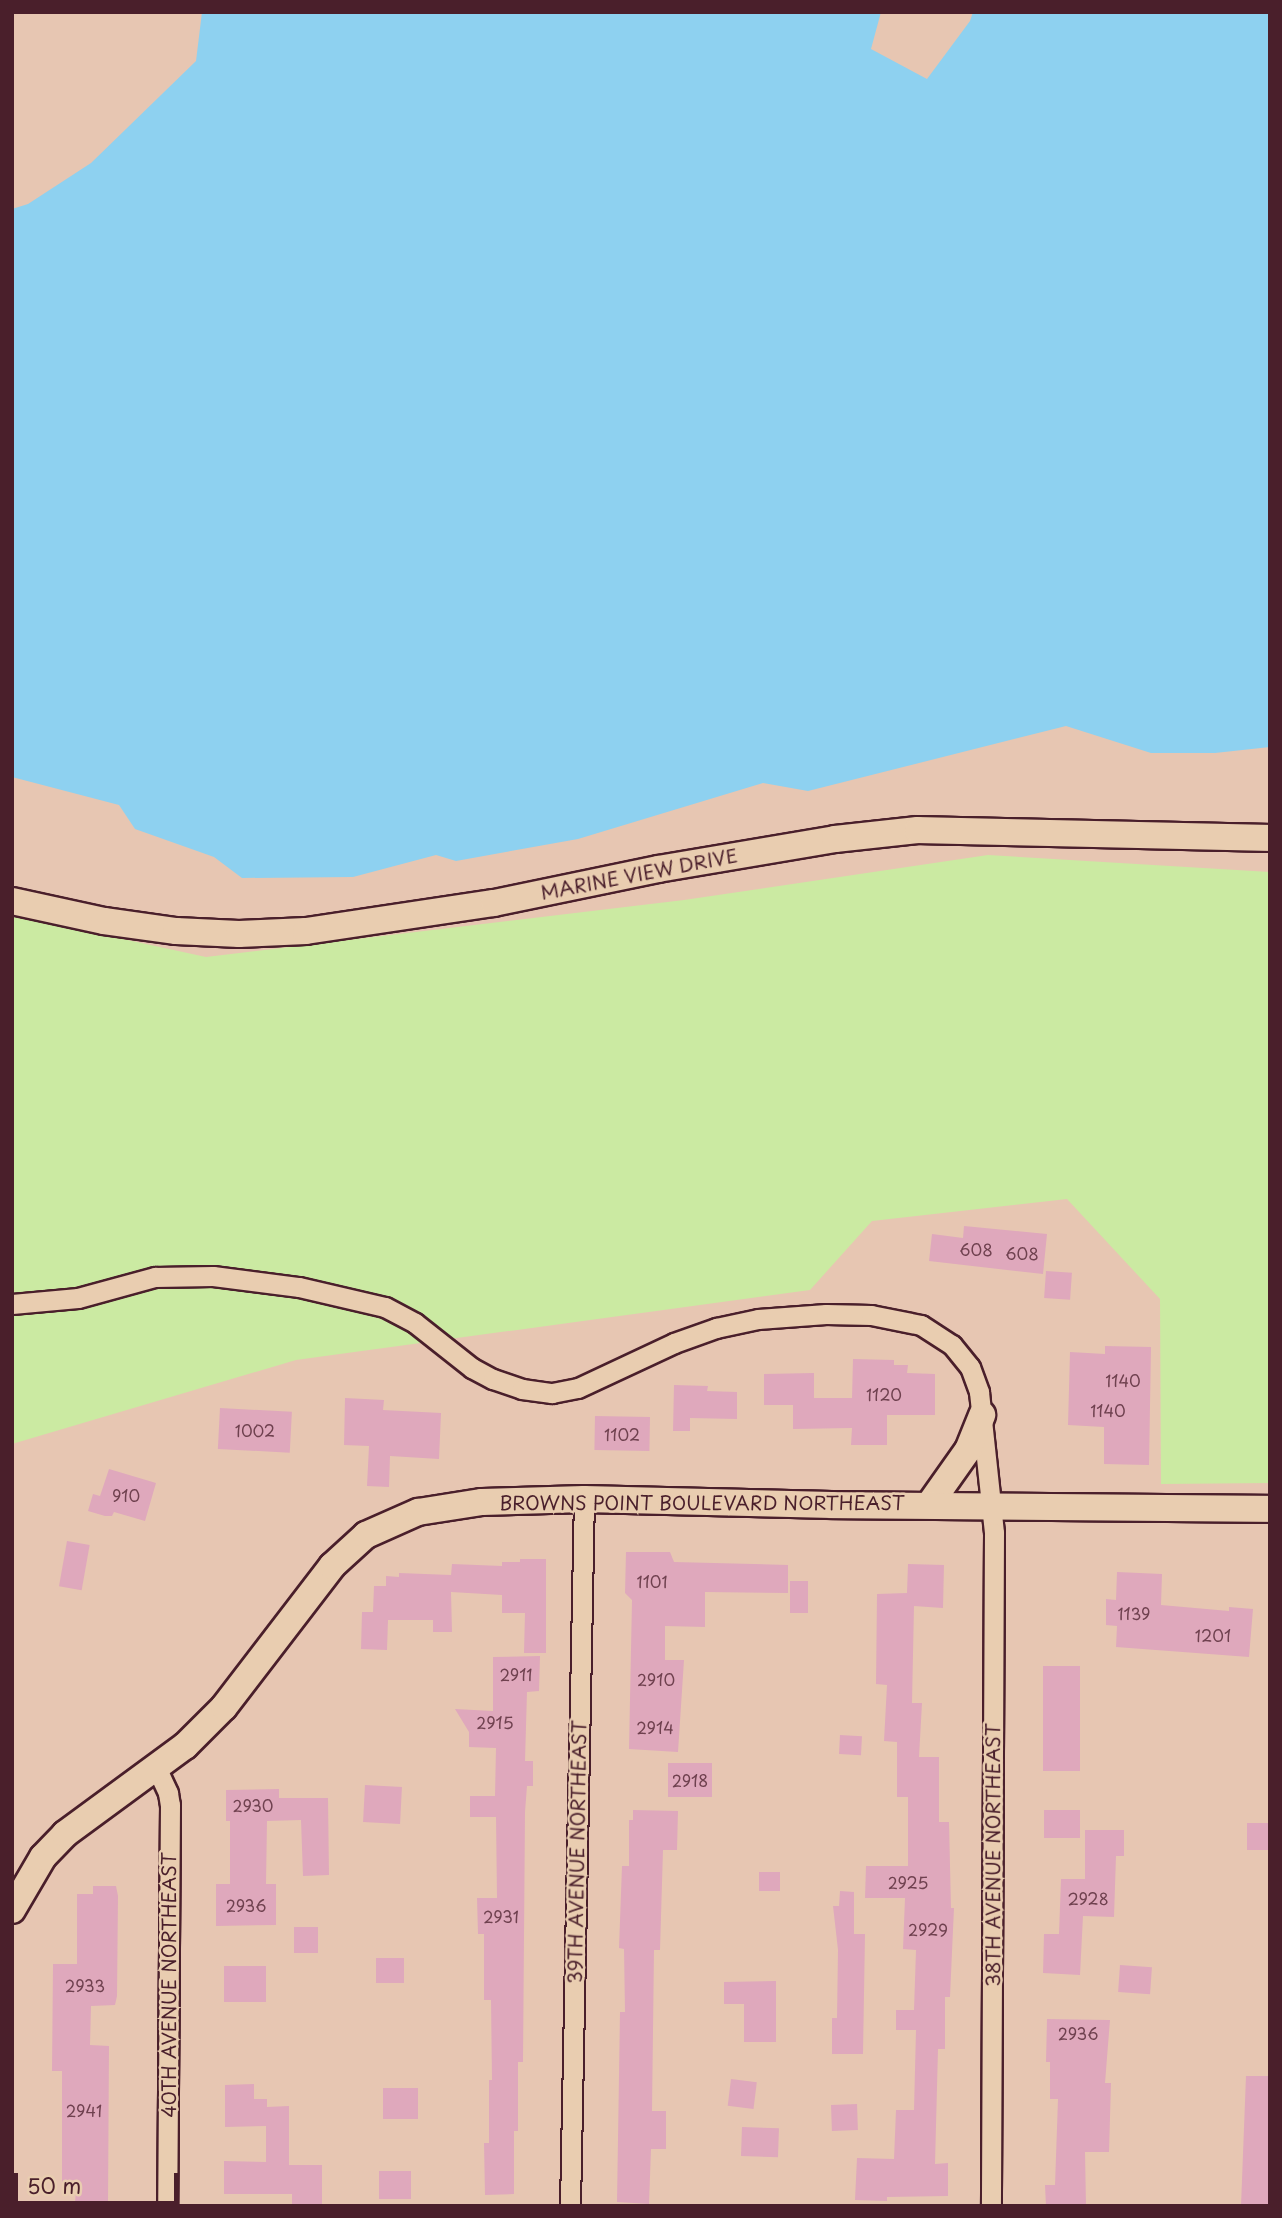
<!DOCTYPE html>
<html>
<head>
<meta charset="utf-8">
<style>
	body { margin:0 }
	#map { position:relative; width:1282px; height:2218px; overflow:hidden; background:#e7c6b2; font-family:"Playpen Sans",sans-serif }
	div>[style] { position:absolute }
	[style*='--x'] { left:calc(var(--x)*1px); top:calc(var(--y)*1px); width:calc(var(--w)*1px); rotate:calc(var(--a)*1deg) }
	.green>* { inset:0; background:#cbeaa2 }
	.water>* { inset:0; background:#8ed1f0 }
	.building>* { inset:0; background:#dfa8bc; transform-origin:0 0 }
	.roads { filter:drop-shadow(2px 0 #4a1f2b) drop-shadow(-2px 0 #4a1f2b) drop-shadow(0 2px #4a1f2b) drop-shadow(0 -2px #4a1f2b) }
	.street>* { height:19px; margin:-9.5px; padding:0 9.5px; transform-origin:9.5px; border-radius:9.5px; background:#e9cdb0 }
	.secondary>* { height:26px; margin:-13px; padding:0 13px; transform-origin:13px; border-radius:13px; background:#e9cdb0 }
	span { translate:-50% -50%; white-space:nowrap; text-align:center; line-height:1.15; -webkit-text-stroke:5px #e9cdb0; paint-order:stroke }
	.number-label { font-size:16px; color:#6f414f }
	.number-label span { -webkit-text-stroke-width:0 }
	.street-label { font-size:19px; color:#4a1f2b }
	.frame { position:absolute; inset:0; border:14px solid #4a1f2b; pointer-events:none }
	.scale { position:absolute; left:14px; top:2173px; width:164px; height:32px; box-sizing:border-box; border:4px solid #4a1f2b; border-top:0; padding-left:9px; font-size:21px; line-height:24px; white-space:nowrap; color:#4a1f2b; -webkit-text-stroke:5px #e9cdb0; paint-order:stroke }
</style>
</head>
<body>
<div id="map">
	<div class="green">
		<div style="clip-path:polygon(988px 855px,1270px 872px,1270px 1483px,1161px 1484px,1160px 1299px,1067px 1199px,872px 1221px,810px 1290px,296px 1360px,12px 1444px,12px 915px,206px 957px,684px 900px)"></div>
	</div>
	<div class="water">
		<div style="clip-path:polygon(202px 12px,881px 12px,871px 49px,927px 79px,970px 21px,973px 12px,1270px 12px,1270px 747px,1215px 753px,1151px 753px,1066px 726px,808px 791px,763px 783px,578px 839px,456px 861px,436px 855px,353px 877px,242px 878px,214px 857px,135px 829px,119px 805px,12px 777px,12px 209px,28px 204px,91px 163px,196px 61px)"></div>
	</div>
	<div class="building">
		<div style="clip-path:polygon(964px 1226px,1047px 1234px,1043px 1274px,929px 1261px,932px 1234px,963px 1238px)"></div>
		<div style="left:1046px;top:1271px;width:26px;height:27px;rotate:4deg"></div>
		<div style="clip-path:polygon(1105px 1346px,1151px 1347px,1149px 1465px,1104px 1464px,1104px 1427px,1068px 1425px,1070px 1352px,1105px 1354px)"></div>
		<div style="clip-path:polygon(853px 1359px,894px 1360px,894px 1365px,908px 1365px,907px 1373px,935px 1374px,935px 1415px,887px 1415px,887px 1445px,851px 1445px,852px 1428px,793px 1429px,793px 1405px,764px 1405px,764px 1374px,814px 1373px,814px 1398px,852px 1398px)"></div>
		<div style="clip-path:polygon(674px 1385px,708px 1386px,707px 1391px,737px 1392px,737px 1419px,690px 1418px,690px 1431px,673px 1431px)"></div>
		<div style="clip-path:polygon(345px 1398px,384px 1400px,383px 1410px,441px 1413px,439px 1459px,390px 1456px,389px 1487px,367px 1486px,369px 1446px,344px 1445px)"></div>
		<div style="left:220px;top:1408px;width:72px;height:41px;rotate:3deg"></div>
		<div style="left:595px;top:1416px;width:55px;height:34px;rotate:1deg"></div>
		<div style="clip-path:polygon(109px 1469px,156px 1483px,145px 1521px,114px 1512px,112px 1516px,105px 1516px,88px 1511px,93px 1494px,100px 1496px)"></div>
		<div style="left:67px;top:1541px;width:23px;height:46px;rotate:10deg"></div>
		<div style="clip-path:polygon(626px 1552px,670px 1552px,674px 1562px,788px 1565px,788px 1593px,705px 1592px,705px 1627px,665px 1626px,665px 1660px,684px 1660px,678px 1752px,629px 1749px,632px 1600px,625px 1593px)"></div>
		<div style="clip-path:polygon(520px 1559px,546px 1559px,546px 1653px,524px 1653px,525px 1613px,502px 1613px,502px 1595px,451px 1592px,452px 1632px,433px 1632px,433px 1620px,388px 1620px,387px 1650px,361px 1649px,362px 1612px,373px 1612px,374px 1586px,386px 1586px,386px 1576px,399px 1577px,399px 1573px,451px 1575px,452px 1564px,502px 1566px,502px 1562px,520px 1562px)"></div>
		<div style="clip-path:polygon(908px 1564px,944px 1565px,943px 1608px,914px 1606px,912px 1703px,922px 1703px,919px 1757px,939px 1757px,939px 1822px,949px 1822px,951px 1908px,954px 1908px,952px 1952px,950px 1997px,945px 1997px,945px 2049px,938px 2049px,935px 2164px,948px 2163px,948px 2196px,887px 2197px,887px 2201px,855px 2200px,857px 2158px,894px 2159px,896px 2110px,914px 2110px,916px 2030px,896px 2030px,896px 2010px,914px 2010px,916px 1950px,903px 1949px,905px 1898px,865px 1898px,866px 1866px,908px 1866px,908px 1797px,897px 1797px,897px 1742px,884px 1741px,887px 1685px,876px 1684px,877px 1594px,907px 1593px)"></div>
		<div style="clip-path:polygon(1117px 1572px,1162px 1574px,1161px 1605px,1229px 1611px,1229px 1607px,1253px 1609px,1249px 1657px,1116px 1647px,1117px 1626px,1106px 1625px,1106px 1599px,1116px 1600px)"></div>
		<div style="left:790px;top:1581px;width:18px;height:32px"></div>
		<div style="clip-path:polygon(540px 1656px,539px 1691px,527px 1692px,525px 1761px,533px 1761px,533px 1786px,527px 1786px,525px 1812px,523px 2062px,518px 2062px,518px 2131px,514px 2131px,514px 2194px,485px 2195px,484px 2143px,489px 2143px,489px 2080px,492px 2080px,491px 2000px,484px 2000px,484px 1934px,478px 1934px,477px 1898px,497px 1898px,496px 1817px,470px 1817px,470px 1796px,495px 1796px,496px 1748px,469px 1747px,469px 1732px,455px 1709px,493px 1711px,493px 1657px)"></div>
		<div style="left:1043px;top:1666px;width:37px;height:105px"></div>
		<div style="left:840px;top:1735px;width:22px;height:19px;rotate:3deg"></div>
		<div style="left:668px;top:1763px;width:44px;height:34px"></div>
		<div style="left:365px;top:1785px;width:37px;height:37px;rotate:3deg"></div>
		<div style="clip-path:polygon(279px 1789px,279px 1798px,328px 1798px,329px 1875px,303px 1876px,301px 1820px,267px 1821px,266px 1884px,276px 1884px,276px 1925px,216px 1926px,216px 1884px,230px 1884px,230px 1821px,226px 1821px,226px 1790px)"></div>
		<div style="clip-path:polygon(633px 1810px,678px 1811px,677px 1850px,663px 1850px,660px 1950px,654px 1950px,652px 2111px,666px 2111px,666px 2149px,651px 2149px,649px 2204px,617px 2202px,620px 2012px,625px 2012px,624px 1949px,619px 1948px,622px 1866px,629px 1866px,629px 1820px,633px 1820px)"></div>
		<div style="left:1080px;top:1810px;width:28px;height:36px;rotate:90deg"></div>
		<div style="left:1247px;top:1823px;width:23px;height:27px"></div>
		<div style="clip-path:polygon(1085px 1830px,1124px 1830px,1124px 1856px,1116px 1856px,1114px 1917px,1083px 1916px,1080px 1975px,1043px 1973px,1044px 1934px,1059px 1934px,1061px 1879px,1085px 1879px)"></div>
		<div style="left:759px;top:1872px;width:21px;height:19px"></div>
		<div style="clip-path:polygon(93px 1886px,116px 1886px,118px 1896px,117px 1996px,115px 2005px,91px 2006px,90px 2045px,109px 2046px,108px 2203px,75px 2202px,76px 2192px,62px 2191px,62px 2071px,52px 2071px,53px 1964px,77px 1964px,77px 1894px,93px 1894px)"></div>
		<div style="clip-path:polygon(840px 1891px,854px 1892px,854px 1934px,865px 1934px,863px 2054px,832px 2054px,832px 2018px,837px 2018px,838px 1950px,833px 1906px,839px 1906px)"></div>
		<div style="left:294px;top:1927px;width:24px;height:26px"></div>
		<div style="left:404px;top:1958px;width:25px;height:28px;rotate:90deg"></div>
		<div style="left:1120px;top:1965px;width:32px;height:27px;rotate:4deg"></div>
		<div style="left:224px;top:1966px;width:42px;height:36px"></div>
		<div style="clip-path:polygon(776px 1981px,776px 2042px,744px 2042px,744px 2004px,724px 2004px,724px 1982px)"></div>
		<div style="clip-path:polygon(1047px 2019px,1110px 2020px,1105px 2083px,1111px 2083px,1109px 2152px,1085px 2152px,1086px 2206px,1046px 2206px,1045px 2185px,1055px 2185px,1058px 2099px,1050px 2099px,1050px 2062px,1046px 2062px)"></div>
		<div style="clip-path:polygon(1246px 2076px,1270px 2076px,1270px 2206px,1241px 2206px)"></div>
		<div style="left:731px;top:2079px;width:26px;height:27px;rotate:7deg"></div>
		<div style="clip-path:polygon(254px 2084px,254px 2099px,267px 2099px,267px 2107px,289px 2106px,289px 2165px,322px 2165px,322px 2206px,292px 2206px,292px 2194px,224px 2194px,224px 2161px,266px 2162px,266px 2126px,225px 2127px,225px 2085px)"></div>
		<div style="left:418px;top:2088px;width:31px;height:35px;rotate:90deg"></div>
		<div style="left:857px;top:2104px;width:26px;height:26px;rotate:88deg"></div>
		<div style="left:742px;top:2127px;width:37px;height:29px;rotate:2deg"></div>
		<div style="left:379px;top:2171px;width:32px;height:28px"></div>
	</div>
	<div class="roads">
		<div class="street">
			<div style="--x:12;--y:1304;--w:66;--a:-5.2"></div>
			<div style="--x:78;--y:1298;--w:80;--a:-15.3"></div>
			<div style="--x:155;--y:1277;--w:58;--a:-1"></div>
			<div style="--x:213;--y:1276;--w:87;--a:7.3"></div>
			<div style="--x:299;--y:1287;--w:88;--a:13.1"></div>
			<div style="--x:385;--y:1307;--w:34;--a:28"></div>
			<div style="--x:415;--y:1323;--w:73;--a:38.3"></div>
			<div style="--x:472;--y:1368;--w:24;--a:28"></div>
			<div style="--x:493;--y:1379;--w:31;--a:19"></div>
			<div style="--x:522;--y:1389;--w:30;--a:8"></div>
			<div style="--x:552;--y:1393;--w:26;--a:-11"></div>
			<div style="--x:578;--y:1388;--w:106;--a:-25.1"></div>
			<div style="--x:674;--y:1343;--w:45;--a:-19.7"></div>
			<div style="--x:716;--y:1328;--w:43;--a:-12.1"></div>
			<div style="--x:758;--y:1319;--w:68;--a:-4.2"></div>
			<div style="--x:826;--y:1314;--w:45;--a:1.3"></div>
			<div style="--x:871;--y:1315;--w:51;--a:11.3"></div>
			<div style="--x:921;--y:1325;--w:37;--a:33"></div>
			<div style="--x:952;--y:1345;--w:28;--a:51"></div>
			<div style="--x:970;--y:1367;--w:27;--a:70"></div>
			<div style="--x:979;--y:1392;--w:142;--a:83.9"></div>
			<div style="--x:994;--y:1533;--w:673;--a:90.26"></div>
			<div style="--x:156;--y:1767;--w:29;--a:65"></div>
			<div style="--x:168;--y:1793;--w:12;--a:81"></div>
			<div style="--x:170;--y:1805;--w:401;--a:90.4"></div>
			<div style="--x:570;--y:2206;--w:707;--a:-88.87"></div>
		</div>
		<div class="secondary">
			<div style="--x:12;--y:901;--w:94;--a:12.3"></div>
			<div style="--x:104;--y:921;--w:73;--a:7.9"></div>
			<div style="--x:176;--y:931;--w:63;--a:2.7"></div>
			<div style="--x:239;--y:934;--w:67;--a:-2.6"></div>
			<div style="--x:306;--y:931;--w:190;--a:-8.5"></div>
			<div style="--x:494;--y:903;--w:167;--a:-11.7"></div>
			<div style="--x:658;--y:869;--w:180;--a:-9.6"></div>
			<div style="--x:835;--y:839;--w:83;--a:-6.2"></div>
			<div style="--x:918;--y:830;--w:352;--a:1.3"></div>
			<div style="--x:929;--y:1505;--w:67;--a:-54.7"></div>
			<div style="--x:968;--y:1450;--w:38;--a:-68"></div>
			<div style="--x:12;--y:1910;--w:61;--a:-59.7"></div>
			<div style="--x:43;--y:1857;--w:32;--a:-46"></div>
			<div style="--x:65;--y:1834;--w:149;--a:-36.3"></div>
			<div style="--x:185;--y:1746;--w:55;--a:-45"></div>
			<div style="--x:224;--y:1707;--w:178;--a:-52.5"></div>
			<div style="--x:332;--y:1566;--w:46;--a:-42.4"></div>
			<div style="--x:366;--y:1535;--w:57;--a:-23.9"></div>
			<div style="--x:418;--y:1512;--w:65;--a:-8.9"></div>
			<div style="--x:482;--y:1502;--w:102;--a:-1.7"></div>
			<div style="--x:584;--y:1499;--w:248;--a:1.4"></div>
			<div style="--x:832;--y:1505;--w:438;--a:0.5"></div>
		</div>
	</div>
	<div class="number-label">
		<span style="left:976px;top:1249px">608</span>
		<span style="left:1022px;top:1253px">608</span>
		<span style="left:1123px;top:1380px">1140</span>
		<span style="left:884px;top:1394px">1120</span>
		<span style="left:1108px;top:1410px">1140</span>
		<span style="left:255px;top:1430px">1002</span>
		<span style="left:622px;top:1434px">1102</span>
		<span style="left:126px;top:1495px">910</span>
		<span style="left:652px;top:1581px">1101</span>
		<span style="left:1134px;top:1613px">1139</span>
		<span style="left:1213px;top:1635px">1201</span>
		<span style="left:516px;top:1674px">2911</span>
		<span style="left:656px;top:1679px">2910</span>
		<span style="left:495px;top:1722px">2915</span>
		<span style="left:655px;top:1727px">2914</span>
		<span style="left:690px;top:1780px">2918</span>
		<span style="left:253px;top:1805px">2930</span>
		<span style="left:908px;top:1882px">2925</span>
		<span style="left:1088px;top:1898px">2928</span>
		<span style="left:246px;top:1905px">2936</span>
		<span style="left:501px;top:1916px">2931</span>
		<span style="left:928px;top:1929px">2929</span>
		<span style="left:85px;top:1985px">2933</span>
		<span style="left:1078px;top:2033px">2936</span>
		<span style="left:84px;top:2110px">2941</span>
	</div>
	<div class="street-label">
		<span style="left:639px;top:874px;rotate:-11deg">MARINE VIEW DRIVE</span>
		<span style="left:702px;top:1503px">BROWNS POINT BOULEVARD NORTHEAST</span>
		<span style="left:577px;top:1852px;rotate:-89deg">39TH AVENUE NORTHEAST</span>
		<span style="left:993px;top:1855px;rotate:-90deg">38TH AVENUE NORTHEAST</span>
		<span style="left:169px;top:1985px;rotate:-90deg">40TH AVENUE NORTHEAST</span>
	</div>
	<div class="frame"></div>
	<div class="scale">50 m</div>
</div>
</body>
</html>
